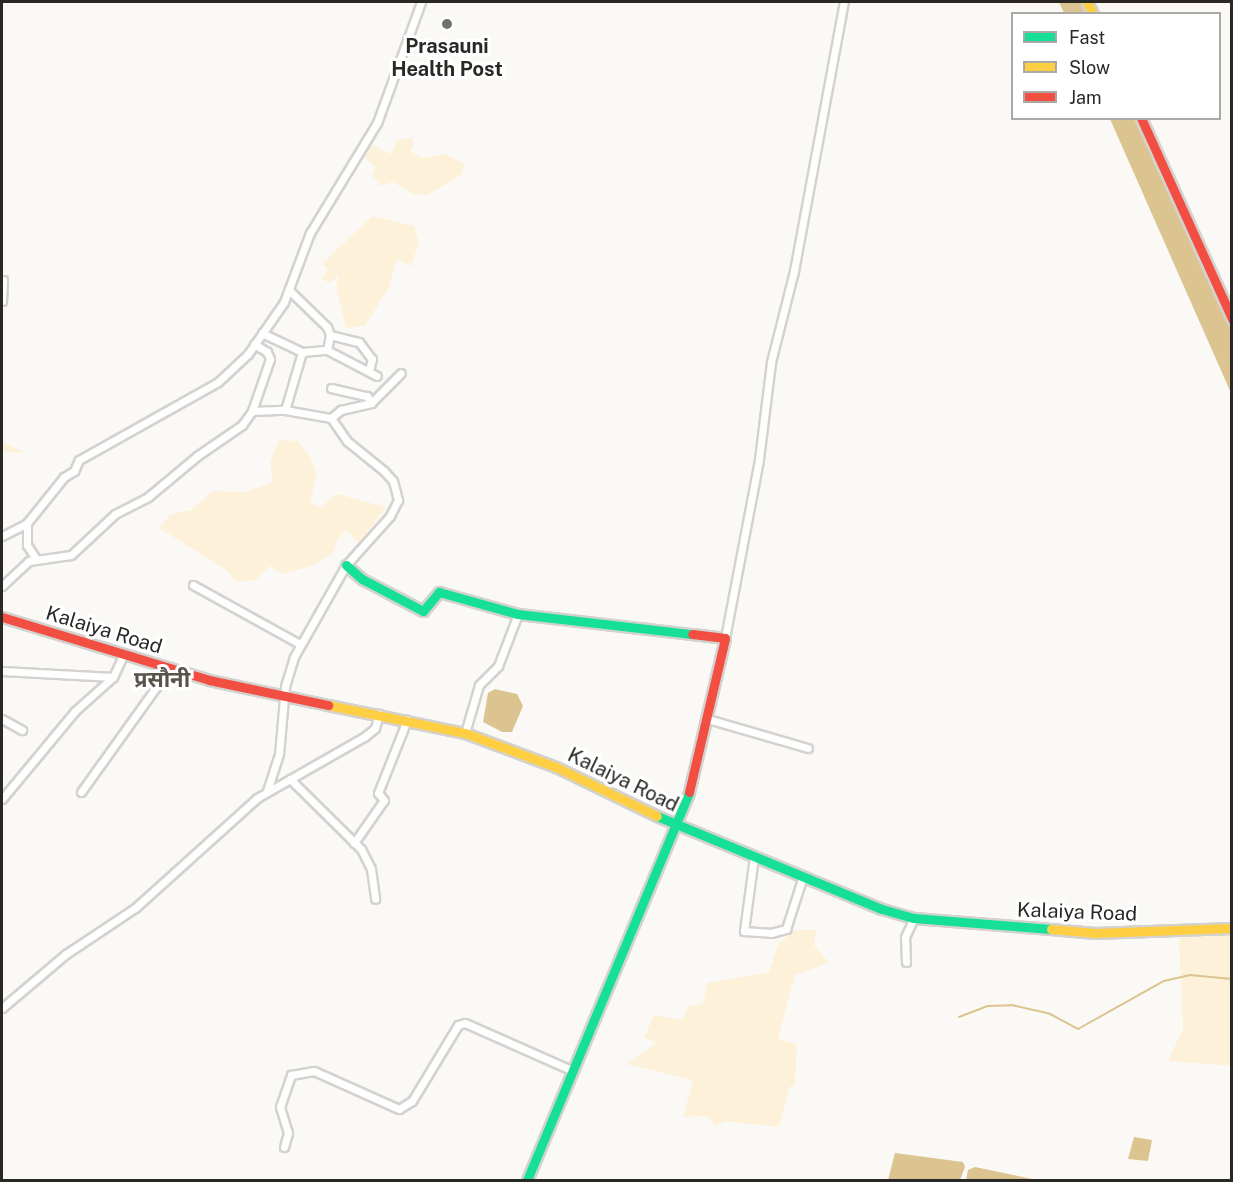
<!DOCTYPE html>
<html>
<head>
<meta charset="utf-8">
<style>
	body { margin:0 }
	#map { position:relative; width:1233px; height:1182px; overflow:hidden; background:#fbf9f5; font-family:"Public Sans","Noto Sans Devanagari",sans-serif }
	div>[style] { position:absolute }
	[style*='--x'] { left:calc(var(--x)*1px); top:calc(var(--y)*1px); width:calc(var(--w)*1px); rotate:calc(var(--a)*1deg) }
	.green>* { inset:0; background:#fdf1da }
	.water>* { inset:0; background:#dcc490 }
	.stream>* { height:2px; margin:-1px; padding:0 1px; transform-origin:1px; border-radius:1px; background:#dcc490 }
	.roads { filter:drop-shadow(2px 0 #d4d2cf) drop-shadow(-2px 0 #d4d2cf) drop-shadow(0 2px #d4d2cf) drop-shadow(0 -2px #d4d2cf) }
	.street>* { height:7px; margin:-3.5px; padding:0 3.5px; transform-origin:3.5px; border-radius:3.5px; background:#fefefe }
	.fast>* { height:9px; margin:-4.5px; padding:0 4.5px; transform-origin:4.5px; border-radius:4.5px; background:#16e098 }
	.slow>* { height:9px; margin:-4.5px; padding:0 4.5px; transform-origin:4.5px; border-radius:4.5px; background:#ffcf43 }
	.jam>* { height:9px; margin:-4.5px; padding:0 4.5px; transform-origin:4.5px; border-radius:4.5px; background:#f24e42 }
	.dots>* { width:16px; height:16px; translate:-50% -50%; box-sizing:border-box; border:3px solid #fff; border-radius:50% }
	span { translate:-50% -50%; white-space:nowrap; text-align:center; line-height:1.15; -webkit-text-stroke:6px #fff; paint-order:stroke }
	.poi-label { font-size:20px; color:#2a2825; font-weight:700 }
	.street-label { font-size:20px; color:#2a2825 }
	.quarter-label { font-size:22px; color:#58544b; font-weight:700 }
	.frame { position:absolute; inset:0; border:3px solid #2a2825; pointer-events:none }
	.legend { position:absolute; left:1011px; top:12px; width:210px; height:108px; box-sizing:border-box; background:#fff; border:2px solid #aaa9a8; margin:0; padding:8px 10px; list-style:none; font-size:18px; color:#2a2825 }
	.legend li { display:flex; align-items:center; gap:12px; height:30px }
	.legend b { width:30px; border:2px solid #aaa9a8 }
</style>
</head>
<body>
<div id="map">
	<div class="green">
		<div style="clip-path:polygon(412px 138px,414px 144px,410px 151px,422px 158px,446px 154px,464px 164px,461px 175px,427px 195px,415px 195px,393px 182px,380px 186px,372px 174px,376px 167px,364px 157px,372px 145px,391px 154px,397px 140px)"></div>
		<div style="clip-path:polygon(372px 216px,414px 226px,419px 242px,411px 266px,397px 259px,389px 287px,365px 326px,346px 328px,336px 286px,339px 274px,331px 283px,321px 279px,328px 269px,322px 264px)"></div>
		<div style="clip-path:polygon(279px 440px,298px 441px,311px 458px,317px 474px,310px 502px,320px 508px,337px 494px,386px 507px,359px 543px,346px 530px,337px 540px,333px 553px,312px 566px,282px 574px,270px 566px,256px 580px,237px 582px,225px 569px,159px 528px,171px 514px,191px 510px,213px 491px,245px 492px,273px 482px,270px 462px)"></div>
		<div style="clip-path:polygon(2px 441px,6px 444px,27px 453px,2px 452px)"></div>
		<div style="clip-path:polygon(794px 930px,816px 930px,814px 945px,829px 963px,795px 975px,779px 1035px,780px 1040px,797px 1044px,795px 1086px,789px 1087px,779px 1127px,725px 1121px,715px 1126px,707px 1116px,683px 1117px,693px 1080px,626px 1064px,656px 1043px,644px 1037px,654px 1015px,683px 1020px,689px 1006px,703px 1004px,707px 983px,769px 972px,778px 945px)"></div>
		<div style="clip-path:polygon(1231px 935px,1231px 1066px,1168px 1061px,1183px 1029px,1179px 938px)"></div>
	</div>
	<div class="water">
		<div style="clip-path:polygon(1059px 2px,1081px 2px,1087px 13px,1064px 13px)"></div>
		<div style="clip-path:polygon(1110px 119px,1135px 119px,1231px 328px,1231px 393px)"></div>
		<div style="clip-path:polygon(495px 689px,517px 694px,523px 706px,512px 732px,502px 732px,483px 722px,488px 693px)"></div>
		<div style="clip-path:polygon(1134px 1137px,1152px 1140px,1148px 1161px,1128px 1159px)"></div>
		<div style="clip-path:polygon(895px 1153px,963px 1162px,965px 1167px,960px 1180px,888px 1180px)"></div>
		<div style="clip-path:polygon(975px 1167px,1037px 1180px,966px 1180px,968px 1170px)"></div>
	</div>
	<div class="stream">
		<div style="--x:959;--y:1017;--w:30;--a:-21"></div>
		<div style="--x:987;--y:1006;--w:25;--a:-2"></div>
		<div style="--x:1012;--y:1005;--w:39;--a:13"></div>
		<div style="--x:1050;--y:1014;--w:32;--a:28"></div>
		<div style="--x:1078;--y:1029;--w:98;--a:-29.2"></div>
		<div style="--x:1164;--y:981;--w:27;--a:-13"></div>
		<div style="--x:1190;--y:975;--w:42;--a:5.4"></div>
	</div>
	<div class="roads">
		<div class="street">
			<div style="--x:290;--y:291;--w:52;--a:44.2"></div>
			<div style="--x:327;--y:327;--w:9;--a:69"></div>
			<div style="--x:330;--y:335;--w:15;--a:101"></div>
			<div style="--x:327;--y:350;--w:56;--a:27.5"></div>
			<div style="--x:2;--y:301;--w:21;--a:-87"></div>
			<div style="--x:262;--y:333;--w:44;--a:25.4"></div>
			<div style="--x:330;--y:335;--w:30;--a:14"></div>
			<div style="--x:359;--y:342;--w:21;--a:53"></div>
			<div style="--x:372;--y:359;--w:11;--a:105"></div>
			<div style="--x:331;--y:388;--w:37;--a:13"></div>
			<div style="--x:367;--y:396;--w:8;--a:60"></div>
			<div style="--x:285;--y:410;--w:60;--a:-73.7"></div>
			<div style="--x:302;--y:352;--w:25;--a:-5"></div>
			<div style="--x:252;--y:411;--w:33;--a:-2"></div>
			<div style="--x:285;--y:410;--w:47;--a:9.9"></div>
			<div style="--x:331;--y:418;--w:28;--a:55"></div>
			<div style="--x:347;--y:441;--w:48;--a:39"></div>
			<div style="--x:384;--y:471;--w:13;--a:48"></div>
			<div style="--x:393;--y:481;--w:20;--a:75"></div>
			<div style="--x:398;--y:500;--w:18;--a:117"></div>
			<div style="--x:390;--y:516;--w:66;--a:131.9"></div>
			<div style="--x:346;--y:565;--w:106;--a:119.5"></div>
			<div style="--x:294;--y:657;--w:31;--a:107"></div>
			<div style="--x:285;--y:687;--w:67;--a:95.1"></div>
			<div style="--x:279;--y:754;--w:39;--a:108"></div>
			<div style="--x:331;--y:418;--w:13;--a:-39"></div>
			<div style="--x:341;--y:410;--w:31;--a:-13"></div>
			<div style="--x:371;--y:403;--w:42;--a:-45"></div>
			<div style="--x:27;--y:523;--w:22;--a:90"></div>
			<div style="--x:27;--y:545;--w:17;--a:57"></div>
			<div style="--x:2;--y:536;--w:28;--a:-27"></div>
			<div style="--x:27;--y:523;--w:59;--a:-51.2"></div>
			<div style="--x:64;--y:477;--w:12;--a:-31"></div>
			<div style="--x:74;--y:471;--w:12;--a:-66"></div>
			<div style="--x:79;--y:460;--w:159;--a:-29.3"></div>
			<div style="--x:218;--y:382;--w:41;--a:-43"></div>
			<div style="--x:248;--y:354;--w:63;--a:-55.3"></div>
			<div style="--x:284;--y:302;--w:74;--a:-69.4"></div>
			<div style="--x:310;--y:233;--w:129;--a:-58.7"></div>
			<div style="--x:377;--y:123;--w:129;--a:-70"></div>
			<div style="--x:193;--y:585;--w:122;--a:28.9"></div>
			<div style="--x:2;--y:586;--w:37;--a:-43"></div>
			<div style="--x:29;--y:561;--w:42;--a:-8.1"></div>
			<div style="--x:71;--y:555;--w:60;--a:-43"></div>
			<div style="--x:115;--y:514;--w:37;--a:-27"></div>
			<div style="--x:148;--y:497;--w:64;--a:-39.9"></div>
			<div style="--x:197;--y:456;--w:55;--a:-34.6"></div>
			<div style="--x:242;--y:425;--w:17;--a:-54"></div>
			<div style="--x:252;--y:411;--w:55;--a:-70.9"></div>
			<div style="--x:270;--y:359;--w:8;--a:-113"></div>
			<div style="--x:267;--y:352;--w:15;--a:-148"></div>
			<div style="--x:725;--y:638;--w:182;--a:-79.2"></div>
			<div style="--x:759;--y:459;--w:98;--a:-82.9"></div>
			<div style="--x:771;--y:362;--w:94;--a:-75.8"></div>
			<div style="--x:794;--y:271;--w:274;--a:-79.5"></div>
			<div style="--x:2;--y:671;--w:111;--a:3.1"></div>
			<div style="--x:113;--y:677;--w:23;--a:-65"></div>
			<div style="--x:2;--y:719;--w:23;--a:29"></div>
			<div style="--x:708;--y:719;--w:104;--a:16.2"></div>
			<div style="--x:465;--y:733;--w:50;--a:-73.7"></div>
			<div style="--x:479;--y:685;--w:27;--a:-45"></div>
			<div style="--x:498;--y:666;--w:56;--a:-69"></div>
			<div style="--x:290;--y:779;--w:100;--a:44.6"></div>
			<div style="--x:361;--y:849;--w:22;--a:63"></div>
			<div style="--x:371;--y:869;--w:30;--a:82"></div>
			<div style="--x:81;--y:792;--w:151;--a:-54.4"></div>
			<div style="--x:2;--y:799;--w:114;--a:-50.3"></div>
			<div style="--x:75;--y:711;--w:51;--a:-41.8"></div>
			<div style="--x:354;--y:843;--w:52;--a:-55.1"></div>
			<div style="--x:384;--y:800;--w:9;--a:-131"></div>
			<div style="--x:378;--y:793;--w:79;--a:-68.3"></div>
			<div style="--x:754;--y:857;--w:75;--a:97.7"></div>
			<div style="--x:744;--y:931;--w:27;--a:4"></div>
			<div style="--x:771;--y:933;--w:16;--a:-15"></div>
			<div style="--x:786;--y:929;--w:56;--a:-72.2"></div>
			<div style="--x:906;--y:962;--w:25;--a:-92"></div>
			<div style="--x:905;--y:937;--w:21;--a:-65"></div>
			<div style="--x:2;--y:1008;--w:84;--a:-40.2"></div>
			<div style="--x:66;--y:954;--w:83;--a:-33.7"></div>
			<div style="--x:135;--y:908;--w:164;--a:-42"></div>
			<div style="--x:257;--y:798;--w:123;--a:-29.7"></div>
			<div style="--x:364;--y:737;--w:14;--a:-39"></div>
			<div style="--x:375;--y:728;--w:15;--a:-74"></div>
			<div style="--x:284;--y:1147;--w:15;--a:-74"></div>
			<div style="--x:288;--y:1133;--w:27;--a:-107"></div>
			<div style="--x:280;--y:1107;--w:34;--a:-71"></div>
			<div style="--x:291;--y:1075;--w:23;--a:-10"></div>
			<div style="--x:314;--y:1071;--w:93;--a:24.1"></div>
			<div style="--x:399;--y:1109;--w:15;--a:-32"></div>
			<div style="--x:412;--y:1101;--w:89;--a:-58.8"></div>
			<div style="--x:458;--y:1025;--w:7;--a:-16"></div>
			<div style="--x:465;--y:1023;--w:116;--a:23.9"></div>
		</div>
		<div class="fast">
			<div style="--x:346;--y:565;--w:21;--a:41"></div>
			<div style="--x:362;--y:579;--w:69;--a:27.7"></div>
			<div style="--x:423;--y:611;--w:25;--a:-50"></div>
			<div style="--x:439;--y:592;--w:82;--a:15.6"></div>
			<div style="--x:518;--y:614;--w:175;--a:6.6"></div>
			<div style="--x:657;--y:816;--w:243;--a:22.5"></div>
			<div style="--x:882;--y:909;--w:33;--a:16"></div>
			<div style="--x:914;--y:918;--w:137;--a:4.6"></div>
			<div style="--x:527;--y:1180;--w:420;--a:-67.3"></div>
		</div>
		<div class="slow">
			<div style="--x:1087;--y:2;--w:13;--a:63"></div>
			<div style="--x:328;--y:705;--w:140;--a:11.6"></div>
			<div style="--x:465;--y:733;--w:97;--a:20.5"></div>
			<div style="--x:556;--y:767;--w:112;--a:25.9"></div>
			<div style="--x:1051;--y:929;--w:44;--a:5.2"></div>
			<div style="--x:1095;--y:933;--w:137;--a:-2.1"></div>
		</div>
		<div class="jam">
			<div style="--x:1141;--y:118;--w:221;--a:65.6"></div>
			<div style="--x:2;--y:617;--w:216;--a:16.9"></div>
			<div style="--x:209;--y:680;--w:122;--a:11.9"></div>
			<div style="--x:689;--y:792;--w:158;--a:-76.8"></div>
			<div style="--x:725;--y:638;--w:33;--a:-173"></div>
		</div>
	</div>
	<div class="dots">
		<div style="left:447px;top:24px;background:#73716e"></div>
	</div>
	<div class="poi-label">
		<span style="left:447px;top:58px">Prasauni<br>Health Post</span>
	</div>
	<div class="street-label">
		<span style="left:104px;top:630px;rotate:17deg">Kalaiya Road</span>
		<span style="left:623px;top:780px;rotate:26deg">Kalaiya Road</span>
		<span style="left:1077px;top:912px;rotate:2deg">Kalaiya Road</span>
	</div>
	<div class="quarter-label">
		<span style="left:162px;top:680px">प्रसौनी</span>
	</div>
	<div class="frame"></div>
	<ul class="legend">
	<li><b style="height:8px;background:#16e098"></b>Fast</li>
	<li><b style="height:8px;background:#ffcf43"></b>Slow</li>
	<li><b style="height:8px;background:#f24e42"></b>Jam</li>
	</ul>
</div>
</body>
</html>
